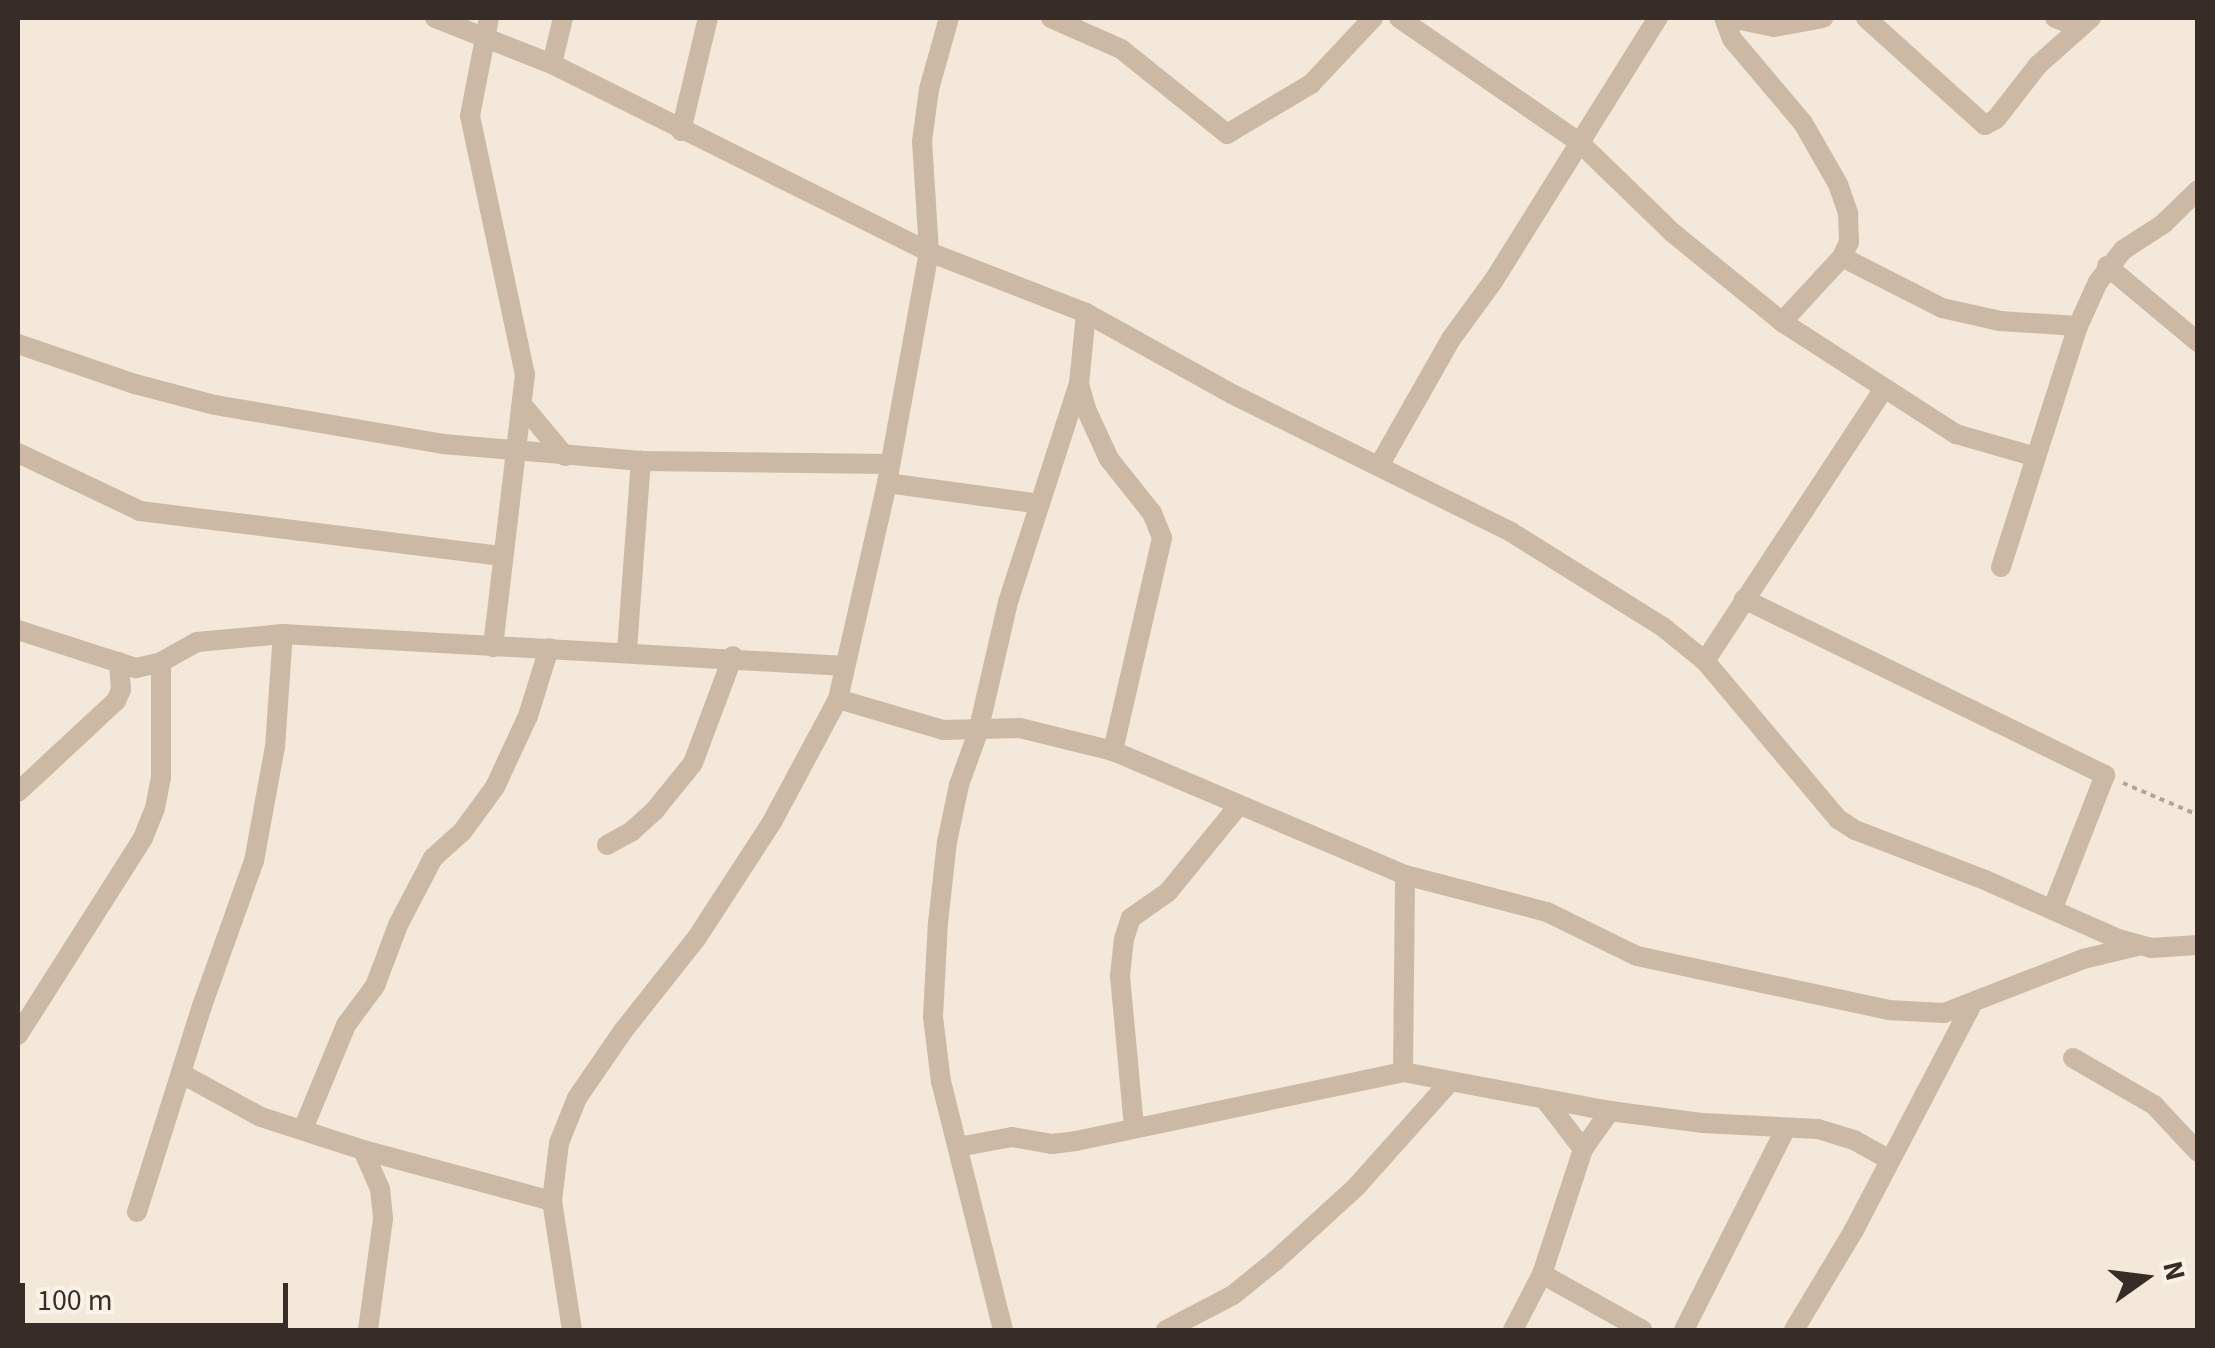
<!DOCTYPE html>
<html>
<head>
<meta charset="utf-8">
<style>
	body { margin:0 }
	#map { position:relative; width:2215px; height:1348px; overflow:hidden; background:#f3e8d9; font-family:"Source Sans 3",sans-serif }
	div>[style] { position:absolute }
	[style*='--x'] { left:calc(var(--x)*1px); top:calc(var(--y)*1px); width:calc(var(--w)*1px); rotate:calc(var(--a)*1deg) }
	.path>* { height:4px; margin-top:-2px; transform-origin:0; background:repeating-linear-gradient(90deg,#b7a38f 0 5px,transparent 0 10px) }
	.minor>* { height:20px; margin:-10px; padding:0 10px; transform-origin:10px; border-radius:10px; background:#ccb9a5 }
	span { translate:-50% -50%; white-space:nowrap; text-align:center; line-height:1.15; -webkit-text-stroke:10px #faf2e6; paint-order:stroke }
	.frame { position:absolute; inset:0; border:20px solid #372d26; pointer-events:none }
	.north { position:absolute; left:2095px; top:1228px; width:100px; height:100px; -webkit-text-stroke:8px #faf2e6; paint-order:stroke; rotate:76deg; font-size:28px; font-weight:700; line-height:40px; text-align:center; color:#372d26 }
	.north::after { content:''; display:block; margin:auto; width:35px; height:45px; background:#372d26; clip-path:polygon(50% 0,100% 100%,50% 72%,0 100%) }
	.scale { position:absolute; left:20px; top:1283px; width:268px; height:45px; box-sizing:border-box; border:5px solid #372d26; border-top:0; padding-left:12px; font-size:30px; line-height:35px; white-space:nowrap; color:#372d26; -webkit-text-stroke:8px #faf2e6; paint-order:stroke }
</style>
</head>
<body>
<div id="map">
	<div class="path">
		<div style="--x:2123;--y:783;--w:82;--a:23.1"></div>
	</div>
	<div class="minor">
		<div style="--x:435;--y:18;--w:126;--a:21.5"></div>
		<div style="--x:552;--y:64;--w:421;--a:26.5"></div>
		<div style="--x:929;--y:252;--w:168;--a:21.2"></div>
		<div style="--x:1086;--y:313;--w:167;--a:29"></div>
		<div style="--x:1232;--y:394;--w:311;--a:26.3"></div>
		<div style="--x:1511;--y:532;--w:179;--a:32"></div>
		<div style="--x:1663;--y:627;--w:54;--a:39"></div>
		<div style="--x:1705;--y:661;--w:207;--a:49.9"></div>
		<div style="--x:1838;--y:819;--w:20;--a:33"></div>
		<div style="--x:1855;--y:830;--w:139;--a:21"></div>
		<div style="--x:1985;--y:880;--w:145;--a:23.9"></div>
		<div style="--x:2118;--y:939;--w:34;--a:15"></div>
		<div style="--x:2151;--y:948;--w:47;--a:-3.7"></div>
		<div style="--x:489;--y:18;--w:100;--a:101"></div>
		<div style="--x:470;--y:116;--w:264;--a:78"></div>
		<div style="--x:525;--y:374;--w:275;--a:96.7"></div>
		<div style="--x:1051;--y:18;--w:77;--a:23.9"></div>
		<div style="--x:1121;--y:49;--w:136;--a:38.7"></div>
		<div style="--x:1227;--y:134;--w:98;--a:-30.8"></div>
		<div style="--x:1311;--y:84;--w:91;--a:-46.8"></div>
		<div style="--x:1399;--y:18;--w:219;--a:34.6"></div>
		<div style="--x:1579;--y:142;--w:131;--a:44.1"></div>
		<div style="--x:1673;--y:233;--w:141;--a:39.2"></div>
		<div style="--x:1782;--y:322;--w:207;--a:32.8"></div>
		<div style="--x:1956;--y:434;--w:83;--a:16"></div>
		<div style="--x:1724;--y:18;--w:22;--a:69"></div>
		<div style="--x:1732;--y:39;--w:110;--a:49.8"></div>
		<div style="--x:1803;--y:123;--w:70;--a:60.2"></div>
		<div style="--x:1838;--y:184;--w:31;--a:71"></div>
		<div style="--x:1848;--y:213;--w:29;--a:88"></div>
		<div style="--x:1849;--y:242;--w:17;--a:115"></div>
		<div style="--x:1842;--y:257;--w:88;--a:132.7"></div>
		<div style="--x:1731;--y:18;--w:44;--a:11.8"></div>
		<div style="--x:1774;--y:27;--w:50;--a:-10.4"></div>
		<div style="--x:1866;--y:18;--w:160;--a:42"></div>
		<div style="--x:1985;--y:125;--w:13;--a:-29"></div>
		<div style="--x:1996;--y:119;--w:68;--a:-52.1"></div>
		<div style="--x:2038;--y:65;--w:71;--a:-41.6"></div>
		<div style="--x:2055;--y:18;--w:26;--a:21"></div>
		<div style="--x:552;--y:64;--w:47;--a:-76.6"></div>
		<div style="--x:681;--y:131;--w:116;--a:-76.6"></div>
		<div style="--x:1842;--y:257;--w:112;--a:27"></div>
		<div style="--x:1942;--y:308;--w:59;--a:12.6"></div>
		<div style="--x:2000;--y:321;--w:78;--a:3.7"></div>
		<div style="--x:2107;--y:266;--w:119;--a:39.9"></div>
		<div style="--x:1086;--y:313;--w:71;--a:95.6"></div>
		<div style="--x:1079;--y:384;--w:26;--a:74"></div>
		<div style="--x:1086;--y:409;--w:55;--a:65.3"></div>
		<div style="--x:1109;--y:459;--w:69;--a:51.5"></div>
		<div style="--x:1152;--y:513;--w:27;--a:68"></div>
		<div style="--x:1162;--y:538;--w:219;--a:103"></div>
		<div style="--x:18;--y:344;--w:124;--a:18.9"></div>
		<div style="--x:135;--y:384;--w:83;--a:14.7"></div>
		<div style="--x:215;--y:405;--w:231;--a:9.7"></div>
		<div style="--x:443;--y:444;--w:199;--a:4.9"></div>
		<div style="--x:641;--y:461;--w:248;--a:0.7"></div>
		<div style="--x:524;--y:407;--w:64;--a:50.1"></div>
		<div style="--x:18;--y:453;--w:135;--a:25.4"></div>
		<div style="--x:140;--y:511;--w:363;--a:7.1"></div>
		<div style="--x:1380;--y:464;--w:144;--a:-60.4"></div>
		<div style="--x:1451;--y:339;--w:73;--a:-53.9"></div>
		<div style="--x:1494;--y:280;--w:309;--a:-58"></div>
		<div style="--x:887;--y:483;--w:154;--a:7.8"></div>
		<div style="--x:2001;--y:567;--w:253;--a:-72.3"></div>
		<div style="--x:2078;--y:326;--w:48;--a:-65.6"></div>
		<div style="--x:2098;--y:282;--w:41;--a:-52"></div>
		<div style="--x:2123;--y:250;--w:48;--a:-33"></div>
		<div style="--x:2163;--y:224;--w:49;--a:-44.2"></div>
		<div style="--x:1744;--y:599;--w:402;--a:26"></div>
		<div style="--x:2105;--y:775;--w:145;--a:111.4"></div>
		<div style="--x:18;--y:630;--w:124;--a:17.9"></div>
		<div style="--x:136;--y:668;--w:26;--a:-13"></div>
		<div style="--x:161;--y:662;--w:41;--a:-29.1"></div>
		<div style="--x:197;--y:642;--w:86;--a:-5.3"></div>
		<div style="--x:283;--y:634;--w:563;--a:3.26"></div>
		<div style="--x:627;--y:650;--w:190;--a:-85.8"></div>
		<div style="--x:1705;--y:661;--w:324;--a:-56.7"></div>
		<div style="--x:838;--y:699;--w:109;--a:16.4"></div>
		<div style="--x:943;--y:730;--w:77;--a:-1.5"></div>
		<div style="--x:1020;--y:728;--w:96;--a:13.9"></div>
		<div style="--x:1113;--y:751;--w:317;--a:23"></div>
		<div style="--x:1405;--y:875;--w:147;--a:14.6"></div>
		<div style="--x:1547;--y:912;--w:100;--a:26.1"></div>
		<div style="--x:1637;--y:956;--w:257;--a:12.1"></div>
		<div style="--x:1888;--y:1010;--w:56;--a:3.1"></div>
		<div style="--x:1944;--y:1013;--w:149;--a:-21.2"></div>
		<div style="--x:2083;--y:959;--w:56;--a:-13.5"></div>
		<div style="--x:18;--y:792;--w:134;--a:-42.9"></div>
		<div style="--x:116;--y:701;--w:12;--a:-66"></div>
		<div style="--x:121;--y:690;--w:28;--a:-94"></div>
		<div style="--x:607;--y:845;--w:29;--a:-29"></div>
		<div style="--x:632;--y:831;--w:31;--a:-42"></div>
		<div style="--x:655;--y:810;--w:60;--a:-51"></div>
		<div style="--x:693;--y:763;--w:114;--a:-69.5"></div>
		<div style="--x:18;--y:1035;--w:233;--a:-57.6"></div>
		<div style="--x:143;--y:838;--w:32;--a:-68"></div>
		<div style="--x:155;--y:808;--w:31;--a:-79"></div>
		<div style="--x:161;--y:778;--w:116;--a:-90"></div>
		<div style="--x:2073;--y:1058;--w:94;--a:30.1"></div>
		<div style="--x:2154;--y:1105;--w:64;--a:46.9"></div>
		<div style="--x:1403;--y:1072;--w:197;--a:-89.4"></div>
		<div style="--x:182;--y:1074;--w:90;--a:28.6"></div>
		<div style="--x:261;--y:1117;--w:107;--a:17.9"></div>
		<div style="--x:363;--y:1150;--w:196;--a:15.1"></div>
		<div style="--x:1546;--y:1101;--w:61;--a:52.4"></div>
		<div style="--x:1134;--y:1127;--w:152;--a:-95.3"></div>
		<div style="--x:1120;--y:976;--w:37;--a:-84"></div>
		<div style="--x:1124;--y:939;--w:22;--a:-72"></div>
		<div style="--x:1131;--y:918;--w:45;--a:-35.1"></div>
		<div style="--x:1168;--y:892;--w:112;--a:-50.8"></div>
		<div style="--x:303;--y:1129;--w:113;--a:-67.5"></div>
		<div style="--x:346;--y:1025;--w:49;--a:-53.4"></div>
		<div style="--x:375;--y:986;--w:65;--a:-69.3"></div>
		<div style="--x:398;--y:925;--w:76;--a:-62.4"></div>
		<div style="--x:433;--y:858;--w:39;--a:-42"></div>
		<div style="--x:462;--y:832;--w:56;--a:-53.7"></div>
		<div style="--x:495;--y:787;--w:78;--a:-65.1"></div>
		<div style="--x:528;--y:716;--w:71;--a:-72.8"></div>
		<div style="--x:958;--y:1147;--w:55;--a:-10.5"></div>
		<div style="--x:1012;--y:1137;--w:41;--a:9.9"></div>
		<div style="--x:1052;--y:1144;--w:24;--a:-7"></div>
		<div style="--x:1076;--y:1141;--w:334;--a:-11.9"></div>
		<div style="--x:1403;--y:1072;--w:211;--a:10.7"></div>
		<div style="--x:1610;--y:1111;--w:94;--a:7.4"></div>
		<div style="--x:1703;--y:1123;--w:115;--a:3"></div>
		<div style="--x:1818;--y:1129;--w:38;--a:17"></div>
		<div style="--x:1854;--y:1140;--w:41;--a:29.1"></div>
		<div style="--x:363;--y:1150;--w:43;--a:66.4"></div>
		<div style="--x:380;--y:1189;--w:30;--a:84"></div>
		<div style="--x:383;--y:1219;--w:112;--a:97.7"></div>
		<div style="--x:137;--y:1212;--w:216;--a:-72.5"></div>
		<div style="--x:202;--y:1006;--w:154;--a:-70.3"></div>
		<div style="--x:254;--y:861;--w:116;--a:-79.6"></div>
		<div style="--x:275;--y:747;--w:113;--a:-86"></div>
		<div style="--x:1542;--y:1274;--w:115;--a:29.2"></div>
		<div style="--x:572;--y:1330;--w:131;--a:-98.8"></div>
		<div style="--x:552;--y:1201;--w:58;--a:-83.1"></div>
		<div style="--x:559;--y:1143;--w:48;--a:-68.2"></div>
		<div style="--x:577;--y:1098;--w:81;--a:-55.5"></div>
		<div style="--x:623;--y:1031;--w:117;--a:-51.6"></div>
		<div style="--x:696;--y:939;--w:140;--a:-57"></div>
		<div style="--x:772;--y:822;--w:140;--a:-61.8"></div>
		<div style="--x:838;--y:699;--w:221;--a:-77.2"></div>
		<div style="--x:887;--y:483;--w:235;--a:-79.7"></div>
		<div style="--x:929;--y:252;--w:111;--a:-93.6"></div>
		<div style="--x:922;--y:141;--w:52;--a:-82.3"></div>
		<div style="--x:929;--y:89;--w:74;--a:-74.3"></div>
		<div style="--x:1003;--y:1330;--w:256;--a:-104"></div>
		<div style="--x:941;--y:1082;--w:65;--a:-97"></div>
		<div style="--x:933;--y:1017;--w:94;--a:-87"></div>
		<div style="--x:938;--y:923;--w:81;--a:-83.7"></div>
		<div style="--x:947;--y:842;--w:58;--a:-78.1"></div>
		<div style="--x:959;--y:785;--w:56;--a:-70.3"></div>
		<div style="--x:978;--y:732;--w:133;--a:-77"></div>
		<div style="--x:1008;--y:602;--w:229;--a:-72"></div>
		<div style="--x:1166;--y:1330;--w:76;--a:-27.6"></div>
		<div style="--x:1233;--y:1295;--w:54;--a:-39"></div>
		<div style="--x:1275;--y:1261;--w:110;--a:-42.4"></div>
		<div style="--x:1356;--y:1187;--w:141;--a:-48.2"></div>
		<div style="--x:1513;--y:1330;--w:63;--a:-62.6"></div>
		<div style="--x:1542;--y:1274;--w:132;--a:-71.8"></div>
		<div style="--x:1583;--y:1149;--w:47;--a:-54.6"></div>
		<div style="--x:1684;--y:1330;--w:226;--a:-63.2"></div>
		<div style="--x:1794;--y:1330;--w:117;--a:-59"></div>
		<div style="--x:1854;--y:1230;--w:253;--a:-62.4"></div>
	</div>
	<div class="frame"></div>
	<div class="north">N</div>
	<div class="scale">100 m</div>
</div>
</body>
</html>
